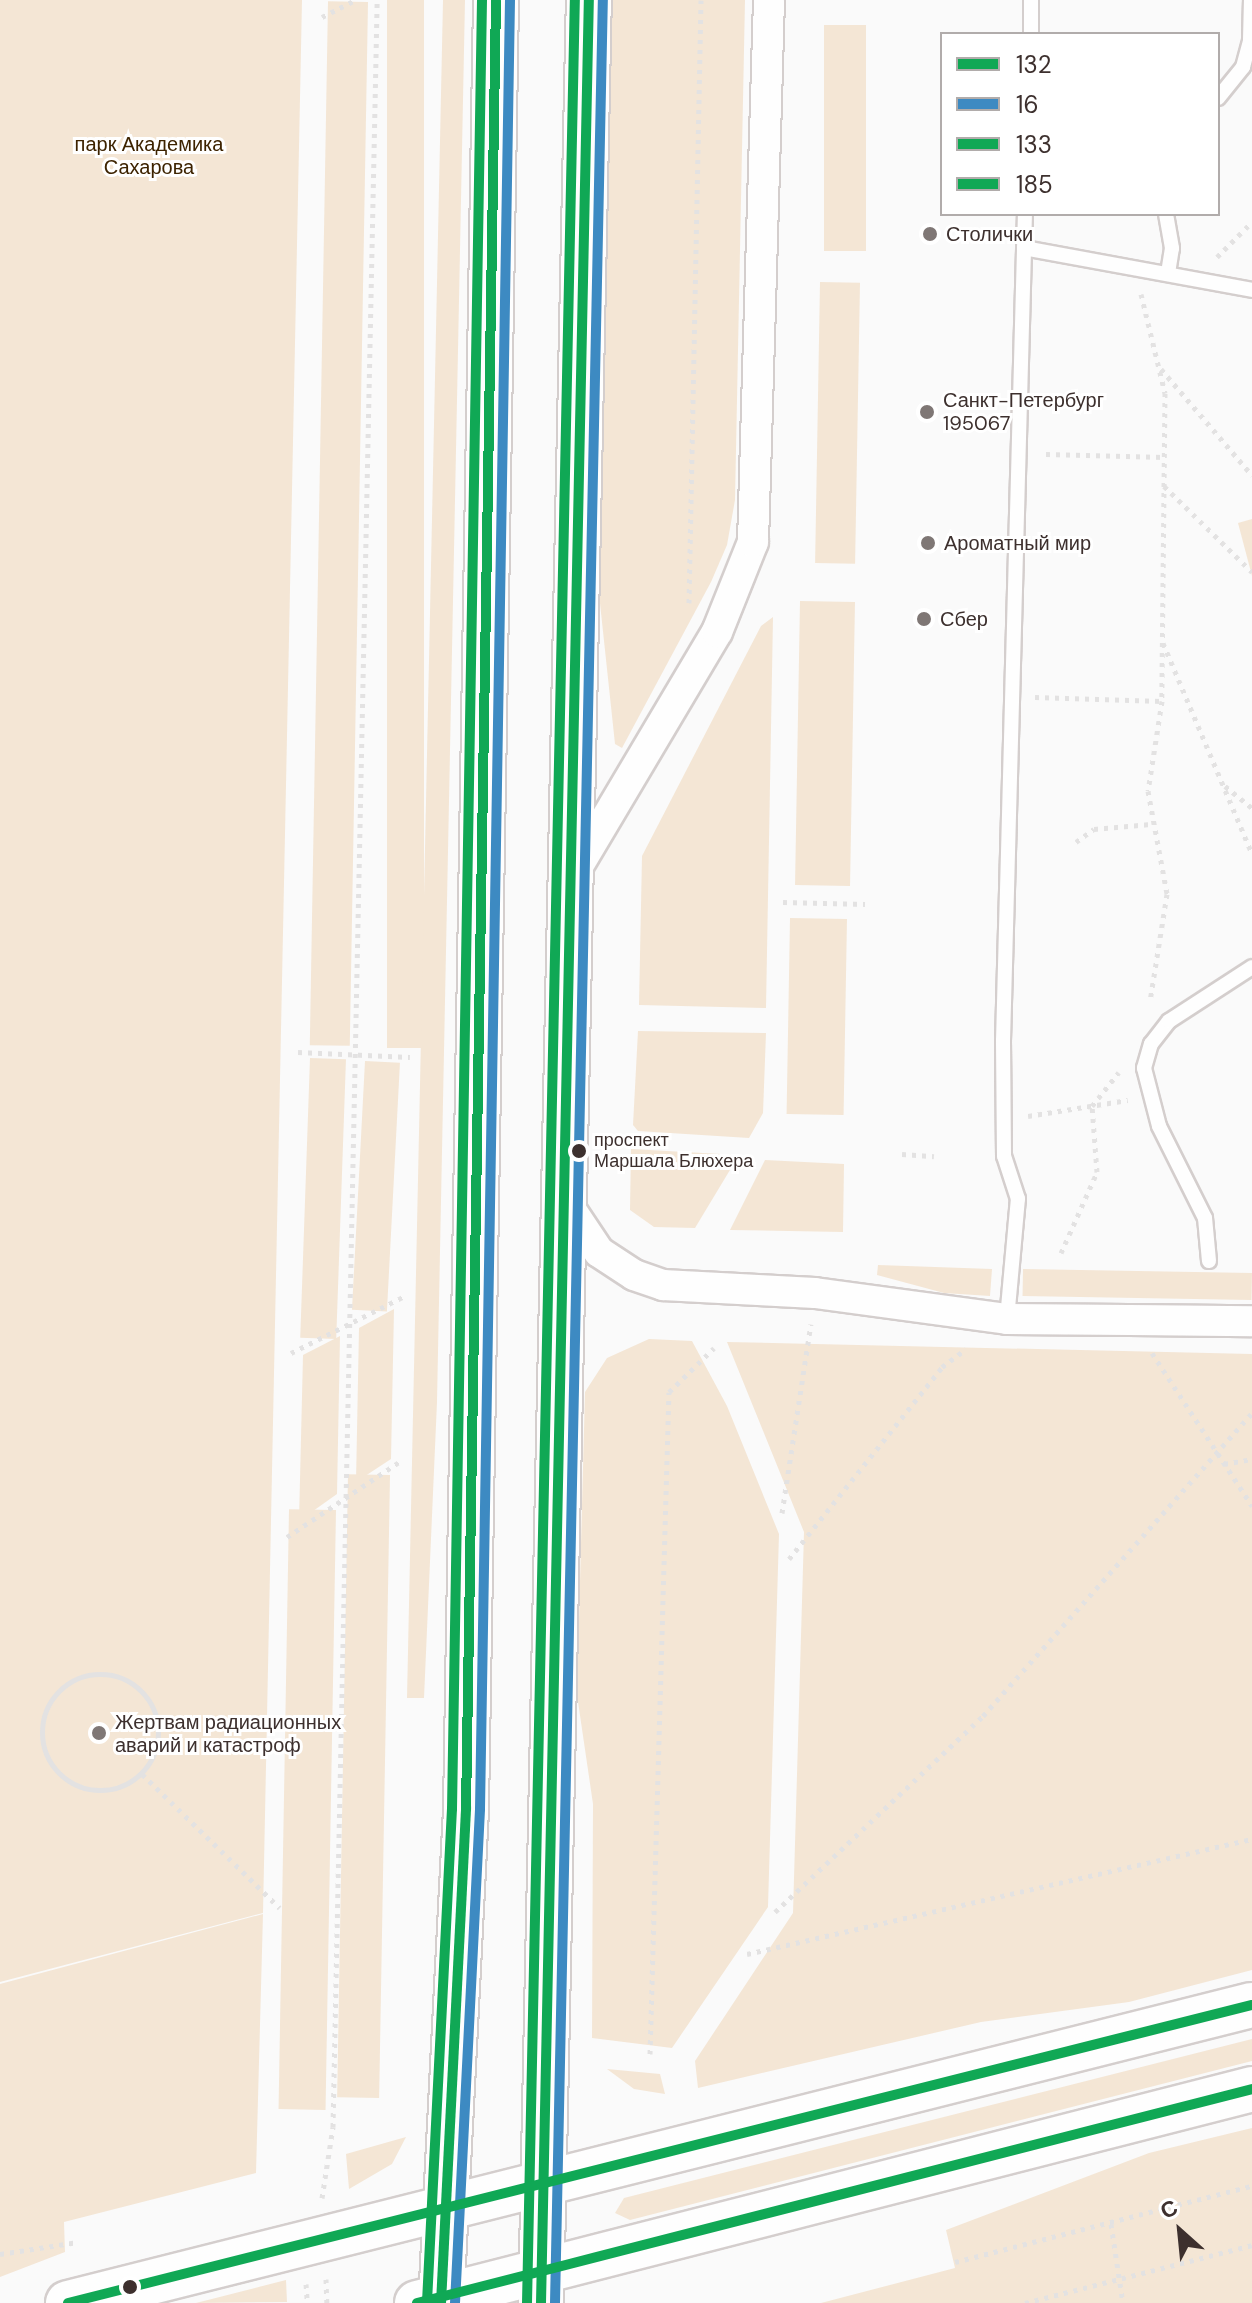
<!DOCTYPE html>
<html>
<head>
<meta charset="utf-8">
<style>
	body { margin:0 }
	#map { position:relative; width:1252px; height:2303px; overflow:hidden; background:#fafafa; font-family:"DM Sans",sans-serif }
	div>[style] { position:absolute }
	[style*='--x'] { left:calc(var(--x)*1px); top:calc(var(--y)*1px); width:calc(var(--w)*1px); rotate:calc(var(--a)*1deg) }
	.green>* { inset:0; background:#f4e6d5; transform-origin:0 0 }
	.path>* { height:5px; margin-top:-2.5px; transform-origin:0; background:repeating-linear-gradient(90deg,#e3e2e2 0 4px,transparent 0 10px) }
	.path>.ring { margin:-2.5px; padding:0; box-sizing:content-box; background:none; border:5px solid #e3e2e2; border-radius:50% }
	.roads { filter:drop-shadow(2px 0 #d4cecd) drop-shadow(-2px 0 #d4cecd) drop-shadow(0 2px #d4cecd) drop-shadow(0 -2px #d4cecd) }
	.service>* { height:14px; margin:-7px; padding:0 7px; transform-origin:7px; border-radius:7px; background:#fefefe }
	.minor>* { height:30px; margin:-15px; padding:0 15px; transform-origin:15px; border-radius:15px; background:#fefefe }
	.primary>* { height:44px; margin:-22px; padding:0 22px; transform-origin:22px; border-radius:22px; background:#fefefe }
	.bus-1>* { height:10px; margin:-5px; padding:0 5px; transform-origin:5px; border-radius:5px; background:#10a855 }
	.bus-2>* { height:10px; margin:-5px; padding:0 5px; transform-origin:5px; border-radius:5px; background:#3d8ac2 }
	.bus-3>* { height:10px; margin:-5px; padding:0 5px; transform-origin:5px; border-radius:5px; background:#10a855 }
	.bus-4>* { height:10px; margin:-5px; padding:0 5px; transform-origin:5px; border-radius:5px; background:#10a855 }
	.dots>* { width:22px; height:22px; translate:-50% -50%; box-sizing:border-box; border:4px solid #fff; border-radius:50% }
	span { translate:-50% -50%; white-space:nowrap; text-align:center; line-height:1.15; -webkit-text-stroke:6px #fff; paint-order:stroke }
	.bus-label { font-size:18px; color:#3d302e }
	.left { translate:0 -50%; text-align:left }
	.park-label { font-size:20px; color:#3d2300 }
	.poi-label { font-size:20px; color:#3d302e }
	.legend { position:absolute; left:940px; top:32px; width:280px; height:184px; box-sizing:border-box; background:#fff; border:2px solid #b1acab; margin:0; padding:10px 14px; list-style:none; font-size:24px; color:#3d302e }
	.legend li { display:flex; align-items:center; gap:16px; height:40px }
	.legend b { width:40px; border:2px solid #b1acab }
	.north { position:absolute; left:1140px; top:2191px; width:80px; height:80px; -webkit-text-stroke:6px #fff; paint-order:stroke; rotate:333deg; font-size:22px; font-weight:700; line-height:32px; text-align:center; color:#3d302e }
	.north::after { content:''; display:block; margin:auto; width:28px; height:36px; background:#3d302e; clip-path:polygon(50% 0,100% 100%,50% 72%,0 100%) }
</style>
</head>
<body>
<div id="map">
	<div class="green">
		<div style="clip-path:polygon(0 0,302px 0,263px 1913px,0 1982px)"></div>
		<div style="left:387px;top:0;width:37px;height:1048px"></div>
		<div style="clip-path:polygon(443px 0,465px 0,437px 1402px,424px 1698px,407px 1698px)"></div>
		<div style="clip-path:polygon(612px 0,745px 0,735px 500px,727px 545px,711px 582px,622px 748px,615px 744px,599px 594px)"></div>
		<div style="left:368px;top:2px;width:1044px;height:40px;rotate:91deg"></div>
		<div style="left:824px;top:25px;width:42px;height:226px"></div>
		<div style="left:820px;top:282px;width:40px;height:281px;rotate:1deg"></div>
		<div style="clip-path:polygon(1252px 519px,1252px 576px,1238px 523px)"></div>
		<div style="left:800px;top:601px;width:55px;height:284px;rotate:1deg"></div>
		<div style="clip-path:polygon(773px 617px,766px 1008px,639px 1005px,642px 856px,761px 626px)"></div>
		<div style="left:790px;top:918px;width:57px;height:196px;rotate:1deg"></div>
		<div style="clip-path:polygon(638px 1031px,766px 1033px,763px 1113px,749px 1138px,638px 1131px,633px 1125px)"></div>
		<div style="left:310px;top:1058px;width:36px;height:280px;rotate:2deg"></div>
		<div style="left:365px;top:1061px;width:35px;height:249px;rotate:3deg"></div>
		<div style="clip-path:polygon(631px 1149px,739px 1155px,695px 1228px,654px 1227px,630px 1210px)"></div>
		<div style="clip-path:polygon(765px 1160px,844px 1164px,843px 1232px,730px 1230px)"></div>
		<div style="clip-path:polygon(878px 1265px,992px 1269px,990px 1296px,944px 1293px,877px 1275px)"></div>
		<div style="left:1023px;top:1269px;width:229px;height:27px;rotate:1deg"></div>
		<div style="clip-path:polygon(394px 1309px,391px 1459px,356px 1482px,359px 1328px)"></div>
		<div style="clip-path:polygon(340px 1336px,337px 1494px,299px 1521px,303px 1355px)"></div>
		<div style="clip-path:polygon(649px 1339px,692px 1341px,727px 1406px,779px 1534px,768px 1907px,672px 2048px,592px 2038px,593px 1804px,577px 1695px,585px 1392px,607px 1358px)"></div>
		<div style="clip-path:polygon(727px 1342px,1252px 1354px,1252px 1970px,1129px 2002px,981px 2022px,698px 2088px,695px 2061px,793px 1913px,804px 1532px)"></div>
		<div style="left:390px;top:1475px;width:623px;height:42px;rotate:91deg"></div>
		<div style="left:336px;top:1510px;width:600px;height:47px;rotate:91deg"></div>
		<div style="clip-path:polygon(263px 1914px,256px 2173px,64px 2222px,65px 2252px,0 2277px,0 1984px)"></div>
		<div style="clip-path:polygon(1252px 2039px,1252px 2061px,630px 2220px,615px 2213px,624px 2198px)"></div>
		<div style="clip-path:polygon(607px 2069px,660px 2074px,665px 2094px,634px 2089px)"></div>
		<div style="clip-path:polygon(1252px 2128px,1252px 2303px,821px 2303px,955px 2268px,946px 2230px,1149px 2153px)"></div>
		<div style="clip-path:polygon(406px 2137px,392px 2164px,349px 2189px,346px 2154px)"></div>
		<div style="clip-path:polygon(286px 2280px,287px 2302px,196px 2303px)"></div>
	</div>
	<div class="path">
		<div style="--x:322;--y:17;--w:38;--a:-27"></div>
		<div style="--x:1217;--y:257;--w:49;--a:-45"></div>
		<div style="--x:1141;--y:294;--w:102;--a:76.4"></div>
		<div style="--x:1165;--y:393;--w:308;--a:90.6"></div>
		<div style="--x:1162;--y:701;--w:91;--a:98.8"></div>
		<div style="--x:1148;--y:791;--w:105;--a:79.5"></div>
		<div style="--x:1167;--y:894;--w:108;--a:99"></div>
		<div style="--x:1161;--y:369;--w:140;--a:49.4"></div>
		<div style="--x:1046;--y:454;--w:119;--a:1.4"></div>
		<div style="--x:1164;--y:486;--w:123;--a:44.3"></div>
		<div style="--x:689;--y:603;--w:603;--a:-88.86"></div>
		<div style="--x:1163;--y:643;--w:229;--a:67.1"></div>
		<div style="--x:1035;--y:697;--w:127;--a:1.8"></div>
		<div style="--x:1225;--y:786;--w:35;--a:39"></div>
		<div style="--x:1076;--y:842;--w:22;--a:-36"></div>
		<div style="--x:1094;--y:829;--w:57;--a:-5"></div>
		<div style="--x:783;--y:902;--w:82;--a:1.4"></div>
		<div style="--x:298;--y:1052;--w:112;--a:2.6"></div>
		<div style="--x:1028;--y:1116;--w:101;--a:-9.1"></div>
		<div style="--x:902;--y:1154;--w:32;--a:4"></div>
		<div style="--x:1061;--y:1253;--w:89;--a:-66"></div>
		<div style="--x:1097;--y:1172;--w:66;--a:-94.3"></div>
		<div style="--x:1092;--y:1106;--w:43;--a:-51.5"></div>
		<div style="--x:291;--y:1353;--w:127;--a:-26.6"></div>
		<div style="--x:1152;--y:1353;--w:183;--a:56.8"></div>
		<div style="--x:1224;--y:1464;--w:28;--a:-10"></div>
		<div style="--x:782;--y:1513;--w:191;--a:-81.3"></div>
		<div style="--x:287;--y:1537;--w:138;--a:-33.8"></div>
		<div style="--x:789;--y:1559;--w:246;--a:-51.4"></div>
		<div style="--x:942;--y:1367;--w:30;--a:-37"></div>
		<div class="ring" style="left:42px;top:1674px;width:111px;height:111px"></div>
		<div style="--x:142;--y:1774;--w:192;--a:44.2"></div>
		<div style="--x:775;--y:1912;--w:286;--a:-43.3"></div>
		<div style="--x:983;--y:1716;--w:405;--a:-48.4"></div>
		<div style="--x:747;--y:1954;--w:518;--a:-12.83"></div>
		<div style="--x:650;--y:2054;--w:662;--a:-88.36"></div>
		<div style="--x:669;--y:1392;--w:63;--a:-44.4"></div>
		<div style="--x:322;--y:2198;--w:72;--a:-81.2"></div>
		<div style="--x:333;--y:2127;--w:2127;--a:-88.81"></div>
		<div style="--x:1111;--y:2224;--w:80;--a:81.4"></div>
		<div style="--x:0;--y:2254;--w:79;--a:-8.7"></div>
		<div style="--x:955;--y:2262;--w:307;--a:-14.4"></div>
		<div style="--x:326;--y:2279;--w:24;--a:88"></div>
		<div style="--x:306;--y:2284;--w:15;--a:86"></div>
		<div style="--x:1025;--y:2303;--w:234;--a:-14.3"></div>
	</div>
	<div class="roads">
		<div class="service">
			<div style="--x:1031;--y:34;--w:34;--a:-90"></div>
			<div style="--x:1218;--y:98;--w:40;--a:-51"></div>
			<div style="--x:1243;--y:67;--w:28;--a:-75"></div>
			<div style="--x:1250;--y:40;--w:40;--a:-88.6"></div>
			<div style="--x:1166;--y:214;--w:35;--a:80"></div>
			<div style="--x:1172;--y:248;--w:24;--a:99"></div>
			<div style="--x:1024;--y:248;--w:232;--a:10.4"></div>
			<div style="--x:1209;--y:1261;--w:43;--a:-95.3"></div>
			<div style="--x:1205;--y:1218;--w:103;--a:-116.6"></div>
			<div style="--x:1159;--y:1126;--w:60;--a:-104.5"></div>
			<div style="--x:1144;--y:1068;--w:25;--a:-74"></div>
			<div style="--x:1151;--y:1044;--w:29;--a:-52"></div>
			<div style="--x:1169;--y:1021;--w:99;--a:-33"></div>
			<div style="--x:1007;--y:1319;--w:121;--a:-84.8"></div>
			<div style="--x:1018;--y:1199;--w:45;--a:-108"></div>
			<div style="--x:1004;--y:1156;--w:115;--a:-90.5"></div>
			<div style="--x:1003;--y:1041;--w:827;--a:-88.48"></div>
		</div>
		<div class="minor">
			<div style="--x:572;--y:876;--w:284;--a:-59.3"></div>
			<div style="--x:717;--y:632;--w:97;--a:-68.2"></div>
			<div style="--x:753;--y:542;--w:542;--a:-88.31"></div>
			<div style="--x:565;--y:1201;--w:61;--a:56.3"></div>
			<div style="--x:599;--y:1252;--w:42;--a:33.3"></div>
			<div style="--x:634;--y:1275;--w:31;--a:19"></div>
			<div style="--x:663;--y:1285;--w:152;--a:3"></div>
			<div style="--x:815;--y:1293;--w:194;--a:7.7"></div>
			<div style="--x:1007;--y:1319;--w:245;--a:0.5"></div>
		</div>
		<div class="primary">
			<div style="--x:68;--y:2303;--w:1221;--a:-14.13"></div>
			<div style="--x:417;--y:2303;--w:862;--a:-14.37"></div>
			<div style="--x:441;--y:2303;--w:495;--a:-87.1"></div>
			<div style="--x:466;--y:1809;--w:1809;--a:-89.05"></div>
			<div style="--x:541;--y:2303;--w:2304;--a:-88.81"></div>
		</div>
	</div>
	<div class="bus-1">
		<div style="--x:441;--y:2303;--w:495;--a:-87.1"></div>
		<div style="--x:466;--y:1809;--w:1809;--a:-89.05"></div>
		<div style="--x:541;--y:2303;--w:2304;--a:-88.81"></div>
	</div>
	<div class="bus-2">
		<div style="--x:455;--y:2303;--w:495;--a:-87.1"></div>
		<div style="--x:480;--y:1809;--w:1809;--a:-89.05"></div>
		<div style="--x:555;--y:2303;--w:2304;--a:-88.81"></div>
	</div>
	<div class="bus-3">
		<div style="--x:427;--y:2302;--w:494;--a:-87.1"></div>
		<div style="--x:452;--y:1809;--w:1809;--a:-89.05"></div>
		<div style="--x:527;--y:2303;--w:2304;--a:-88.81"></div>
	</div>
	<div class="bus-4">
		<div style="--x:68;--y:2303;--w:1221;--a:-14.13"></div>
		<div style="--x:417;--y:2303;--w:862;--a:-14.37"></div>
	</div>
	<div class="dots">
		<div style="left:930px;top:234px;background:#7f7775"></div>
		<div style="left:927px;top:412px;background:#7f7775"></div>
		<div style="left:928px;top:543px;background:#7f7775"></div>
		<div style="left:924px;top:619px;background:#7f7775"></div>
		<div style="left:579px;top:1151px;background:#3d302e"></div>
		<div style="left:99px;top:1733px;background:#7f7775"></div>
		<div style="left:130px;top:2287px;background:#3d302e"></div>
	</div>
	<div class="bus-label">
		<span class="left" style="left:594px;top:1151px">проспект<br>Маршала Блюхера</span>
	</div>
	<div class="park-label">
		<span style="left:149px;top:156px">парк Академика<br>Сахарова</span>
	</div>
	<div class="poi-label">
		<span class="left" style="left:946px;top:234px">Столички</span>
		<span class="left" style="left:943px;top:412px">Санкт-Петербург<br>195067</span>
		<span class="left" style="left:944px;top:543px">Ароматный мир</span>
		<span class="left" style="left:940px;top:619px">Сбер</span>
		<span class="left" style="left:115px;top:1734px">Жертвам радиационных<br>аварий и катастроф</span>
	</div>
	<ul class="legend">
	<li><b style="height:10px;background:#10a855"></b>132</li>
	<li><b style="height:10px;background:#3d8ac2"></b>16</li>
	<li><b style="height:10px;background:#10a855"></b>133</li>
	<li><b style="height:10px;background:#10a855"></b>185</li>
	</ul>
	<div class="north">С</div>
</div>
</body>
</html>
